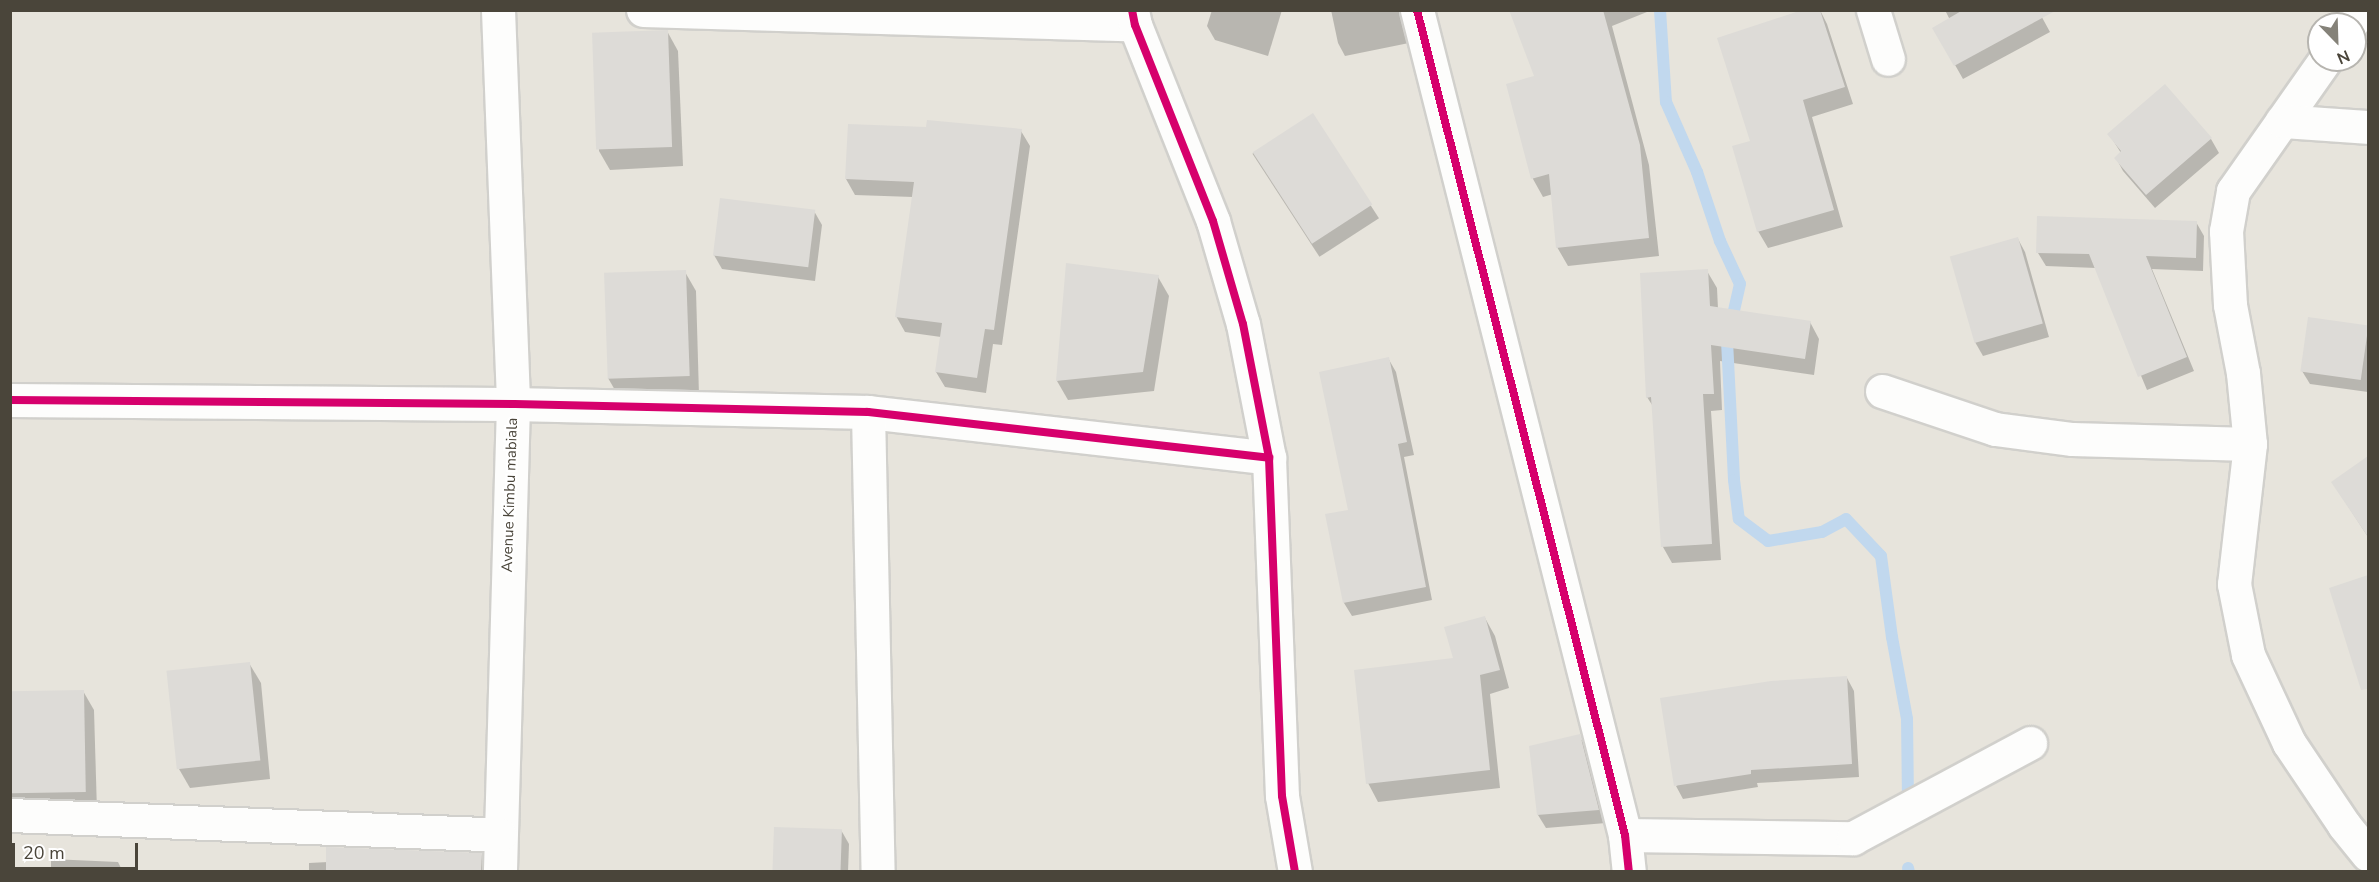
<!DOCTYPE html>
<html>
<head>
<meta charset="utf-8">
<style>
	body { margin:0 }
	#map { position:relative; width:2379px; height:882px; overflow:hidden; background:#f3f2ee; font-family:"Nunito Sans",sans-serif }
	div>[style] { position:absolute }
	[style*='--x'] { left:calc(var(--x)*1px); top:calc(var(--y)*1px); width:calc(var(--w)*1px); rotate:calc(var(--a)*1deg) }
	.residential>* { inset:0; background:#e7e4dc }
	.shadow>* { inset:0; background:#0003; transform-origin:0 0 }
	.stream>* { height:12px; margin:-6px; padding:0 6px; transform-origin:6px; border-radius:6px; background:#c1d8ee }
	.building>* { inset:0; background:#dddbd7; transform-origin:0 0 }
	.roads { filter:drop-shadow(2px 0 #d1d0cc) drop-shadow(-2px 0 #d1d0cc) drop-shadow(0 2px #d1d0cc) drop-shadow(0 -2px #d1d0cc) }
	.street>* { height:33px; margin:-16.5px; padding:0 16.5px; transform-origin:16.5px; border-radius:16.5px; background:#fdfdfc }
	.cycleway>* { height:8px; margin:-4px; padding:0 4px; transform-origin:4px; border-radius:4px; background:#d6006c }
	span { translate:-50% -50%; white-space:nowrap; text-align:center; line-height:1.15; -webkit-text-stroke:4.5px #fff; paint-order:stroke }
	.street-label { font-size:15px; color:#4a453a }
	.frame { position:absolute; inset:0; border:12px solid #4a453a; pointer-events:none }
	.north { position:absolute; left:2307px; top:12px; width:60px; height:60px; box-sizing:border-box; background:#fff; border:2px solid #b7b5b0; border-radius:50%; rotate:157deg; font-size:16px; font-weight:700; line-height:24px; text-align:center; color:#4a453a }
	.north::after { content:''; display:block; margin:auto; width:21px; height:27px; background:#858279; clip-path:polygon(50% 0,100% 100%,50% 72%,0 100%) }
	.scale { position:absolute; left:12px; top:843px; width:126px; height:27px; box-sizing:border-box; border:3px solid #4a453a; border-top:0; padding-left:8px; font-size:18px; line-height:21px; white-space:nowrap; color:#4a453a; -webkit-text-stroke:4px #fff; paint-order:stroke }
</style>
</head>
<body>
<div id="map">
	<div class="residential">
		<div style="clip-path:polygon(evenodd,11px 11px,2368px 11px,2368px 871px,11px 871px,11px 11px,2319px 24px,2355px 24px,2355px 60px,2319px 60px,2319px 24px)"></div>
	</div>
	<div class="shadow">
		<div style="clip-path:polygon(1212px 10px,1282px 10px,1268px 56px,1215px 40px,1207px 26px)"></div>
		<div style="clip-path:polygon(1331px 10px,1414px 10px,1409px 43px,1345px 56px,1338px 43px)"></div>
		<div style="clip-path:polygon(1512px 10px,1652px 10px,1612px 26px,1649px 165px,1659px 256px,1568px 266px,1557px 247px,1553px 194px,1543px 197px,1533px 179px,1508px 85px,1536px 77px)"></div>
		<div style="clip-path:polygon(1820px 10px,1827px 24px,1853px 104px,1812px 117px,1843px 227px,1768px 248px,1758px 231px,1752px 142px)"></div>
		<div style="clip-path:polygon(1945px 10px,2038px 10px,2050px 32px,1963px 79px,1934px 28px,1950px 20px)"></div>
		<div style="clip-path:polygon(667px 31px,678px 51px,683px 166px,610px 170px,599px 151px,594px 35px)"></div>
		<div style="clip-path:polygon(2165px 86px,2211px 139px,2219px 153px,2155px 208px,2123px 171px,2116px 158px,2121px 153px,2109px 134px)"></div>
		<div style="left:1312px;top:115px;width:123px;height:71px;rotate:57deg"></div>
		<div style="clip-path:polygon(849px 125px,1021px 131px,1030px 146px,1002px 345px,993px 344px,986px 393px,945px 387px,936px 372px,941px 337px,905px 332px,896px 316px,913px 197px,855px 195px,846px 179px)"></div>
		<div style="clip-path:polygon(814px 211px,822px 225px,815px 281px,722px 269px,714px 255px)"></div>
		<div style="clip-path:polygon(2196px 222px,2204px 236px,2203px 271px,2152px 269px,2194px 371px,2147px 390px,2096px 268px,2046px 266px,2038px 253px)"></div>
		<div style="clip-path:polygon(2018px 239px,2025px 252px,2049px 337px,1983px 356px,1975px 342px)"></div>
		<div style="clip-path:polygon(1707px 271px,1717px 288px,1718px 309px,1810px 322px,1819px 339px,1814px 375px,1720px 361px,1722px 410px,1711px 411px,1721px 560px,1672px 563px,1663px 547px,1654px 408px,1647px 397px)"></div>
		<div style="clip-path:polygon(685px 272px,696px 291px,699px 395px,619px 397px,608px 378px)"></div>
		<div style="clip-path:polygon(1158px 277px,1169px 296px,1154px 391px,1068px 400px,1057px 381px)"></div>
		<div style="clip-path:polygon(2309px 319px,2368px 327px,2368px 392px,2310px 384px,2302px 371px)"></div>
		<div style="clip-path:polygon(1388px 358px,1396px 372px,1414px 455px,1404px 457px,1432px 600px,1352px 616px,1344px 603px)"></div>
		<div style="clip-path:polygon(2368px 458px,2368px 537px,2333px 483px)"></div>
		<div style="clip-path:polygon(2368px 583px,2368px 645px,2353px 650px,2333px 595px)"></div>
		<div style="clip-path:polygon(1485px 618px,1495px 636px,1509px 688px,1490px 694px,1500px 788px,1378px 802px,1368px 783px)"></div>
		<div style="clip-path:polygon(249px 663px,261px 683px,270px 779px,190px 788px,179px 769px)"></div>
		<div style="clip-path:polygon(1847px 678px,1854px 691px,1859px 777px,1757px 783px,1758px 787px,1683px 799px,1676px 786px)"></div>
		<div style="clip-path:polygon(83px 691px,94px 710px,97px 811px,10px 811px,10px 693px)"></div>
		<div style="clip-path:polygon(1579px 736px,1587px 749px,1606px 823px,1546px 828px,1538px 815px)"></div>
		<div style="clip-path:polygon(841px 830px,849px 844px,848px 872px,774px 872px)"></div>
		<div style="clip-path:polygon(481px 854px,489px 872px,309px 872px,309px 863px)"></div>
		<div style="clip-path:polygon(51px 859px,118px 862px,123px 872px,51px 872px)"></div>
	</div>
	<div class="stream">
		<div style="--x:1660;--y:10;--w:92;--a:86.3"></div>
		<div style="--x:1666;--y:102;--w:77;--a:66.1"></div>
		<div style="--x:1697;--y:172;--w:73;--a:71.6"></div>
		<div style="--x:1720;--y:241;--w:47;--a:65.1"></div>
		<div style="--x:1740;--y:284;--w:58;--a:102.8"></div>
		<div style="--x:1727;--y:341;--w:139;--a:87.1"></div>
		<div style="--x:1734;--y:480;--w:39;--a:83"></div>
		<div style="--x:1739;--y:519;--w:36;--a:37"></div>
		<div style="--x:1768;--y:541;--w:55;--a:-9.5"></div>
		<div style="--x:1822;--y:532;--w:27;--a:-28"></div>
		<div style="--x:1846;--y:519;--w:51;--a:46.6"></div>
		<div style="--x:1881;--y:556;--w:82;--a:82.3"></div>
		<div style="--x:1892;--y:637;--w:83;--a:79.6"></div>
		<div style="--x:1907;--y:719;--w:82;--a:89.3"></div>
		<div style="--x:1908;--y:868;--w:4;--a:76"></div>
	</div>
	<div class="building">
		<div style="clip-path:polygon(1509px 10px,1603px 10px,1640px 145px,1649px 238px,1556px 248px,1549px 174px,1531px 179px,1506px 84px,1534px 76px)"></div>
		<div style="clip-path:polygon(1802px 10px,1820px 10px,1845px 87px,1803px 100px,1834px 210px,1757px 232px,1732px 146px,1750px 141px,1717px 38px)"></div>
		<div style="clip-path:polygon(1963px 10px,2057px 10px,1954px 66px,1932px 28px)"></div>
		<div style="left:668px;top:30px;width:117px;height:76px;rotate:88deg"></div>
		<div style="clip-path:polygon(2165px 84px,2212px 138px,2146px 195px,2114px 158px,2121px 151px,2107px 134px)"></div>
		<div style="left:1313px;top:113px;width:109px;height:72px;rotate:57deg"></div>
		<div style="clip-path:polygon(927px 120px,1022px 129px,994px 330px,985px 329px,977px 378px,935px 372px,942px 323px,895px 317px,914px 182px,845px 179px,848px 124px,926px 127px)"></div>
		<div style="left:720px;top:198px;width:96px;height:58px;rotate:7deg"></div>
		<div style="clip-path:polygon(2037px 216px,2197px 221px,2196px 258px,2146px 256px,2187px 357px,2138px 377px,2089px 254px,2036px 253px)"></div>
		<div style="left:2018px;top:237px;width:90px;height:71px;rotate:74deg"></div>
		<div style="clip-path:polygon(1066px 263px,1159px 275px,1143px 372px,1056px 381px)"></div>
		<div style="clip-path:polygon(1708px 269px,1710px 306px,1811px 321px,1805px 359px,1711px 345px,1714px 394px,1703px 394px,1712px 544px,1661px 547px,1651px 397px,1646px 398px,1640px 273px)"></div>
		<div style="left:686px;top:270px;width:106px;height:82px;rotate:88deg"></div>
		<div style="left:2308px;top:317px;width:61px;height:55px;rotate:8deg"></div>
		<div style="clip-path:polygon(1389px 357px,1407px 442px,1398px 444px,1426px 587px,1343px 603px,1325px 514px,1348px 510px,1319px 372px)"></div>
		<div style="clip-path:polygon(2368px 456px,2368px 537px,2331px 482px)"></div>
		<div style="clip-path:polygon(2368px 575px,2368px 689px,2361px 690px,2329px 588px)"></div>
		<div style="clip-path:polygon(1485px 616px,1500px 670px,1480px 675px,1490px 770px,1366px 784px,1354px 670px,1453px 658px,1444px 627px)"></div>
		<div style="left:250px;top:662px;width:99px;height:84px;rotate:84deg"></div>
		<div style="clip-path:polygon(1847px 676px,1852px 764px,1751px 770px,1751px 774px,1674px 786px,1660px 698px,1771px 681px)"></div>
		<div style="left:84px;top:690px;width:102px;height:74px;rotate:89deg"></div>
		<div style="clip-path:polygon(1580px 734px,1599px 810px,1537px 815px,1529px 746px)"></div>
		<div style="left:774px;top:827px;width:68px;height:45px;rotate:2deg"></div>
		<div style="clip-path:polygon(326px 847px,482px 853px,481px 872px,326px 872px)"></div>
	</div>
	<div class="roads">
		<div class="street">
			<div style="--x:498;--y:10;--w:394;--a:87.8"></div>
			<div style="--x:513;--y:404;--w:468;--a:91.6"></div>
			<div style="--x:643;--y:10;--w:492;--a:1.7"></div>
			<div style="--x:1132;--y:10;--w:15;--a:79"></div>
			<div style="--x:1135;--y:25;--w:211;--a:68.3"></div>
			<div style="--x:1213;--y:221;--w:107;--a:73.8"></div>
			<div style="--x:1243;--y:324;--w:136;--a:79"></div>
			<div style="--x:1269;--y:458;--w:338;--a:87.8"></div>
			<div style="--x:1282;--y:796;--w:77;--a:80.3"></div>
			<div style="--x:1417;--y:10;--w:851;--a:75.85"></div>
			<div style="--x:1625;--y:835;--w:37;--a:84"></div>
			<div style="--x:1873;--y:10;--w:51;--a:73"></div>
			<div style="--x:2351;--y:24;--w:17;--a:-57"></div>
			<div style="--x:2325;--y:60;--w:160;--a:125.1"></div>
			<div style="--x:2233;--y:191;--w:41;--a:99.9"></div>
			<div style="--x:2226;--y:231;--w:74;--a:86.9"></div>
			<div style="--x:2230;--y:305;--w:69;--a:79.2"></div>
			<div style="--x:2243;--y:373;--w:71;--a:84.4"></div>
			<div style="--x:2250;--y:444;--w:141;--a:96.5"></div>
			<div style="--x:2234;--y:584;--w:72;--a:78.8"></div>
			<div style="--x:2248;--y:655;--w:97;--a:65"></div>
			<div style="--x:2289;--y:743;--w:99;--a:56.1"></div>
			<div style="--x:2344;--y:825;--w:38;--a:51"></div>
			<div style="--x:2282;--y:121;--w:86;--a:4"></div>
			<div style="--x:1882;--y:391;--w:119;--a:18.6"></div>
			<div style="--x:1995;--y:429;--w:78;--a:7.4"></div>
			<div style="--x:2072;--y:439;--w:178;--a:1.6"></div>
			<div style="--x:10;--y:400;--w:503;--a:0.46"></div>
			<div style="--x:513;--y:404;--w:355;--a:1.3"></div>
			<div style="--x:868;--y:412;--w:404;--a:6.5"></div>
			<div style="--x:868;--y:412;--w:460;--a:88.8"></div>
			<div style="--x:10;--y:815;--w:490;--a:2.3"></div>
			<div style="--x:1625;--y:835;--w:228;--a:0.8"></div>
			<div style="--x:1853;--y:838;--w:201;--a:-28.2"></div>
		</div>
	</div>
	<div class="cycleway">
		<div style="--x:1132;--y:10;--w:15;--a:79"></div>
		<div style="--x:1135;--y:25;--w:211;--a:68.3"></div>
		<div style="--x:1213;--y:221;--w:107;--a:73.8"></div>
		<div style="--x:1243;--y:324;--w:136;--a:79"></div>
		<div style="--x:1269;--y:458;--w:338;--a:87.8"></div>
		<div style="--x:1282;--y:796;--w:77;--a:80.3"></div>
		<div style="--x:1417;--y:10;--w:851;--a:75.85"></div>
		<div style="--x:1625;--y:835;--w:37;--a:84"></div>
		<div style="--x:10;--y:400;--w:503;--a:0.46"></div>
		<div style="--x:513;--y:404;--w:355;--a:1.3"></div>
		<div style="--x:868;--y:412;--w:404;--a:6.5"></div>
	</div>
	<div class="street-label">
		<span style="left:510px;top:495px;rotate:-88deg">Avenue Kimbu mabiala</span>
	</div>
	<div class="frame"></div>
	<div class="north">N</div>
	<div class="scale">20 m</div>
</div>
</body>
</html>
